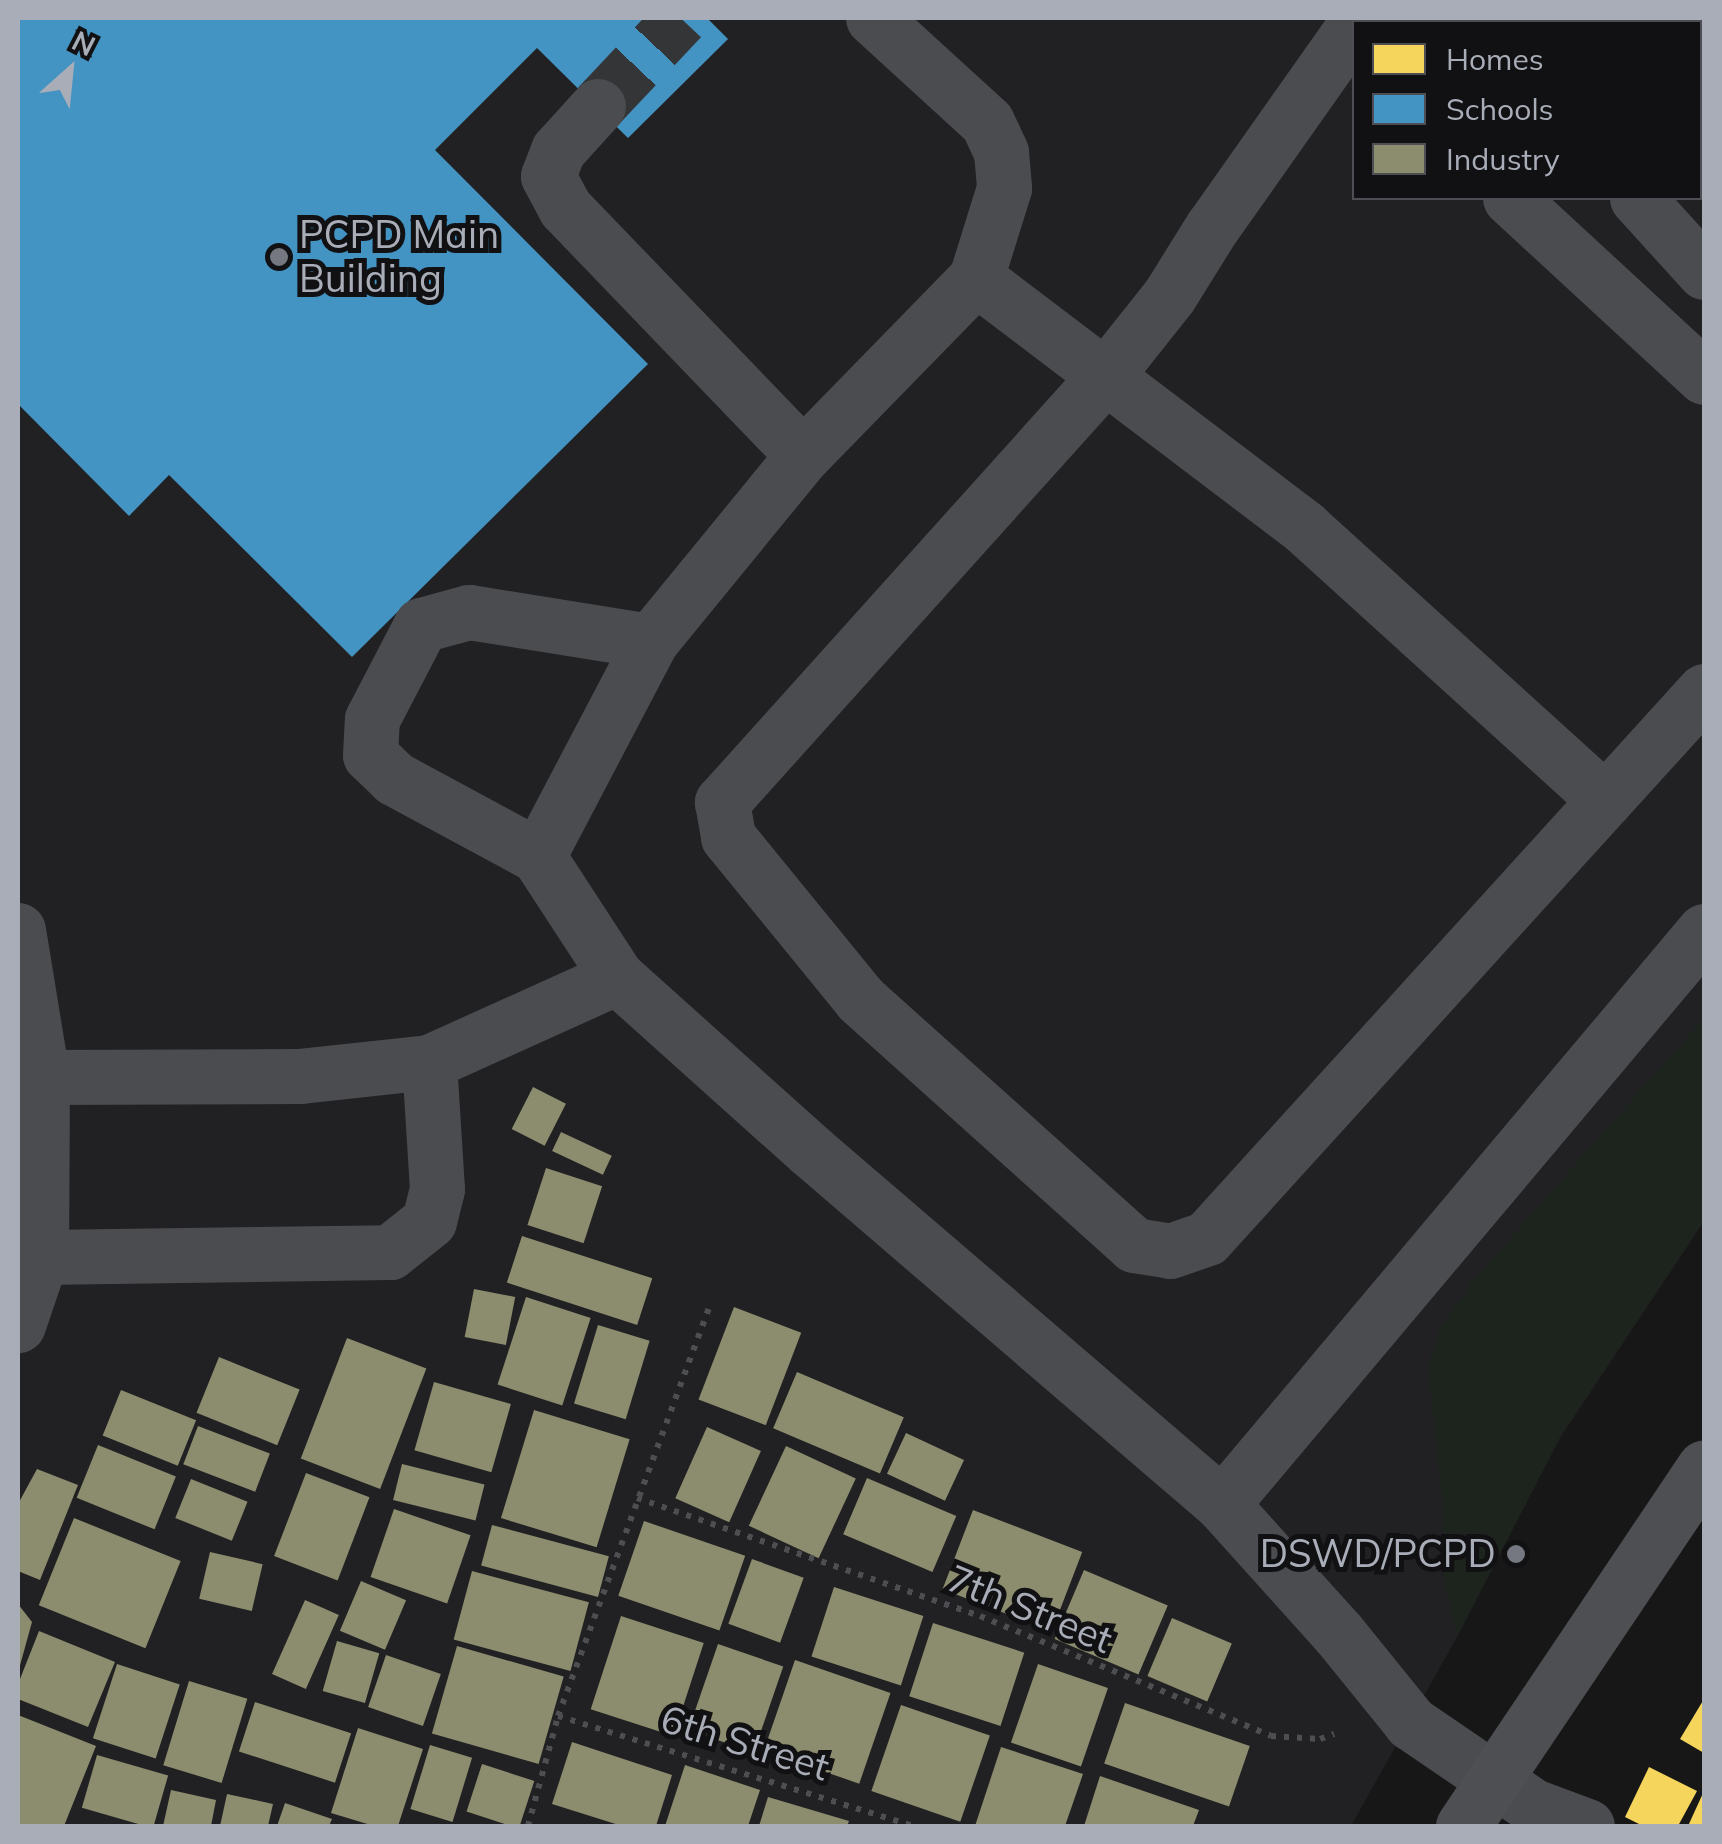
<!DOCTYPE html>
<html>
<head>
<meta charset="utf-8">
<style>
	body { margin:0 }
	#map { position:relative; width:1722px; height:1844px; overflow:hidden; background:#171717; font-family:Mulish,sans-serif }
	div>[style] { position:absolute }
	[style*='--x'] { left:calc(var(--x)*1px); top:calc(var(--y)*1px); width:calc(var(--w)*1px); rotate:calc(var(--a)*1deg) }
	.built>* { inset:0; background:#212123 }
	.green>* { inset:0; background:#1d241e }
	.homes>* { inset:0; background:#f6d55c }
	.schools>* { inset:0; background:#4393c3 }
	.industry>* { inset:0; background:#8c8c6e; transform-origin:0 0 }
	.minor-tunnel>* { height:55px; margin-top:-27.5px; transform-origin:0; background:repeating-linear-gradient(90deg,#343537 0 55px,transparent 0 83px) }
	.path>* { height:6px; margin-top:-3px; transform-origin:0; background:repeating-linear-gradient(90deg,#4d4e52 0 5px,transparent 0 13px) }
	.minor>* { height:55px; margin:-27.5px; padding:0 27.5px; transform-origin:27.5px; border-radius:27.5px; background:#4b4c50 }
	.major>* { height:55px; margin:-27.5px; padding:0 27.5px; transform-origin:27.5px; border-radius:27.5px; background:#4d4f52 }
	.dots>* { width:28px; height:28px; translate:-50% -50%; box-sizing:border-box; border:5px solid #111113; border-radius:50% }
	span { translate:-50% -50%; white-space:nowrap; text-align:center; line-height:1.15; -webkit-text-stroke:10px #111113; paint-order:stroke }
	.poi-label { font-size:38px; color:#a8adb8 }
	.left { translate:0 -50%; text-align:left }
	.right { translate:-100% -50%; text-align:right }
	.street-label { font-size:38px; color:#a8adb8 }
	.frame { position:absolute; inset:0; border:20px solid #a8adb8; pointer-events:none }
	.legend { position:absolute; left:1352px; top:20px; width:350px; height:180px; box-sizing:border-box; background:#111113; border:2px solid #4d4f55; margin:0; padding:12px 18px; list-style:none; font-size:30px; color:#a8adb8 }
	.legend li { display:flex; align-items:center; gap:20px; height:50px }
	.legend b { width:50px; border:2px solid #4d4f55 }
	.north { position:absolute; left:20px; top:20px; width:100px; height:100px; -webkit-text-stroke:8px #111113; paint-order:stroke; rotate:27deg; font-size:28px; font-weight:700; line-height:40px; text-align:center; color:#a8adb8 }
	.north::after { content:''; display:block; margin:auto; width:35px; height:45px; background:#a8adb8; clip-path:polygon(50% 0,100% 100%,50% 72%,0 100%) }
</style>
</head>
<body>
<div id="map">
	<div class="built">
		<div style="clip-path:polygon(evenodd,18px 18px,1704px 18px,1704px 1221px,1560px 1438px,1457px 1637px,1351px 1826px,18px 1826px,18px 18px,1354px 22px,1700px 22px,1700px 198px,1354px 198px,1354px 22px)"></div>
	</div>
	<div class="green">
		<div style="clip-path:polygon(1638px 18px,1704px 18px,1700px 148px,1700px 22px,1638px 22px)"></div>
		<div style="clip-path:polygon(1704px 1018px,1704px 1221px,1560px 1437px,1457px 1637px,1444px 1579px,1442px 1499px,1428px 1365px,1439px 1331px,1472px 1282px)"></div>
	</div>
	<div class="homes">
		<div style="clip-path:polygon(1704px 1699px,1704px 1753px,1680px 1739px)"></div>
		<div style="clip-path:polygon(1649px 1767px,1697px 1791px,1678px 1826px,1643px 1826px,1625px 1817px)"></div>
		<div style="clip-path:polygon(1704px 1791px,1704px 1826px,1688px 1826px)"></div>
	</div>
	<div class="schools">
		<div style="clip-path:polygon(18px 18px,707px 18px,728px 39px,628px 138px,537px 48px,435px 150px,648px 364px,352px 657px,169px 475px,129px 516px,18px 404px)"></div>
	</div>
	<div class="industry">
		<div style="left:533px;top:1087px;width:37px;height:47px;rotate:27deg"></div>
		<div style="left:561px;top:1132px;width:56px;height:21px;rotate:25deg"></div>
		<div style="left:546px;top:1168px;width:59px;height:60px;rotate:18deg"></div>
		<div style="left:522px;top:1236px;width:137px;height:49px;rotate:18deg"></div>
		<div style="left:474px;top:1289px;width:42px;height:49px;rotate:11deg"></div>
		<div style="left:526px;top:1297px;width:68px;height:92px;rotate:18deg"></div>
		<div style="left:734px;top:1307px;width:72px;height:99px;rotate:21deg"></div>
		<div style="left:598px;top:1325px;width:54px;height:82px;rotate:17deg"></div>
		<div style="left:347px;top:1338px;width:85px;height:129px;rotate:21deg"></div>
		<div style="left:219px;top:1357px;width:87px;height:60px;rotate:22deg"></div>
		<div style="left:797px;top:1372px;width:116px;height:61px;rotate:23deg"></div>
		<div style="left:434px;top:1382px;width:80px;height:71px;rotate:16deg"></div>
		<div style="left:121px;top:1390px;width:81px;height:49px;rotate:22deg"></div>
		<div style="left:534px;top:1410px;width:100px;height:113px;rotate:17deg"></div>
		<div style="left:198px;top:1426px;width:77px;height:41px;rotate:21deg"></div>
		<div style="left:707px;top:1427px;width:59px;height:78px;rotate:24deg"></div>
		<div style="left:906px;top:1433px;width:64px;height:45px;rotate:25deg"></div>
		<div style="left:98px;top:1445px;width:84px;height:57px;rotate:22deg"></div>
		<div style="left:786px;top:1446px;width:77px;height:88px;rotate:25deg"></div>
		<div style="left:402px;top:1464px;width:85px;height:37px;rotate:14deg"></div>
		<div style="clip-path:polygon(37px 1469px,78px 1485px,40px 1580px,18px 1571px,18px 1504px)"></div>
		<div style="left:306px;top:1473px;width:68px;height:89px;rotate:21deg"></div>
		<div style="left:867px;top:1478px;width:97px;height:61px;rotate:23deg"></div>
		<div style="left:191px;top:1479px;width:61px;height:42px;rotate:22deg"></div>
		<div style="left:394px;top:1509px;width:81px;height:72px;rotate:19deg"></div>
		<div style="left:973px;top:1510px;width:117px;height:85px;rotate:21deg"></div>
		<div style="left:74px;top:1518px;width:115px;height:94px;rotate:22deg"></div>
		<div style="left:644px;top:1521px;width:107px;height:79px;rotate:19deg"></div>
		<div style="left:492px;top:1525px;width:121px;height:42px;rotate:15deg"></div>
		<div style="left:210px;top:1552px;width:54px;height:48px;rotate:13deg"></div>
		<div style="left:752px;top:1559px;width:55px;height:69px;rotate:20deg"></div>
		<div style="left:1084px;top:1570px;width:91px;height:75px;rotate:23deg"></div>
		<div style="left:472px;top:1571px;width:121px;height:71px;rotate:15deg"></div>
		<div style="left:361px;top:1581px;width:49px;height:54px;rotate:23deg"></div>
		<div style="left:834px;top:1587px;width:94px;height:73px;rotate:18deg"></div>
		<div style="left:305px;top:1600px;width:37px;height:81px;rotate:24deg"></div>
		<div style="clip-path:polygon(18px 1604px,32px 1622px,19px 1669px,18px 1669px)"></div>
		<div style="left:621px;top:1616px;width:87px;height:98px;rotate:18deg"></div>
		<div style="left:1172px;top:1618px;width:65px;height:63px;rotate:23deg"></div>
		<div style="left:933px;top:1623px;width:96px;height:77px;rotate:18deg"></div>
		<div style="clip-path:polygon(39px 1631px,115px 1662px,88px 1727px,18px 1699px,18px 1684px)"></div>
		<div style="left:337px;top:1641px;width:44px;height:52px;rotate:16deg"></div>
		<div style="left:718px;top:1644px;width:69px;height:91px;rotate:19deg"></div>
		<div style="left:457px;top:1646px;width:111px;height:91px;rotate:16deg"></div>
		<div style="left:386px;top:1655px;width:58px;height:55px;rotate:19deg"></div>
		<div style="left:795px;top:1660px;width:101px;height:96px;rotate:19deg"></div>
		<div style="left:117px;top:1664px;width:66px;height:78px;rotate:18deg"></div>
		<div style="left:1038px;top:1664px;width:74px;height:83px;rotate:19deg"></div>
		<div style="left:189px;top:1681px;width:61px;height:88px;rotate:17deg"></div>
		<div style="left:255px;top:1702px;width:101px;height:52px;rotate:18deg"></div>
		<div style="left:1125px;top:1703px;width:132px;height:64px;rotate:19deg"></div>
		<div style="left:901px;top:1705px;width:94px;height:91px;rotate:19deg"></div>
		<div style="clip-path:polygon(18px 1715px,96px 1746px,64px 1826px,18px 1826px)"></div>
		<div style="clip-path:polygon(358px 1728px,423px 1749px,398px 1826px,374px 1826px,331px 1813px)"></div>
		<div style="clip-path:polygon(572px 1742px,672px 1775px,656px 1826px,622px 1826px,552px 1804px)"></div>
		<div style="left:430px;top:1745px;width:44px;height:67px;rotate:17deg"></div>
		<div style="clip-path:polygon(1001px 1747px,1083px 1774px,1065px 1826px,975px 1826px)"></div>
		<div style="left:97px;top:1755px;width:74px;height:55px;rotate:16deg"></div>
		<div style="left:482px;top:1764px;width:55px;height:50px;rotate:18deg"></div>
		<div style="clip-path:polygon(685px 1765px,760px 1790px,748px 1826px,665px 1826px)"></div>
		<div style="clip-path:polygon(1100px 1776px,1199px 1810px,1193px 1826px,1084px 1826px)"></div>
		<div style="clip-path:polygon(171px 1790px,216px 1800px,211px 1826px,163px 1826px)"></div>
		<div style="clip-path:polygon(227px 1794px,273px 1804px,268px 1826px,220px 1826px)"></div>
		<div style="clip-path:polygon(768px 1797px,849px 1821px,847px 1826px,759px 1826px)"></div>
		<div style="clip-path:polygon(285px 1803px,332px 1819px,329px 1826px,277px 1826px)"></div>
	</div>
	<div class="minor-tunnel">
		<div style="--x:598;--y:106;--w:121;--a:-46.7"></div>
	</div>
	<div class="path">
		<div style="--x:637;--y:1498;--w:363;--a:19"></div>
		<div style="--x:980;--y:1616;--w:315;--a:22.4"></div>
		<div style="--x:1271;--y:1736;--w:49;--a:3.5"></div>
		<div style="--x:1320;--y:1739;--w:15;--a:-20"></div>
		<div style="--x:558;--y:1716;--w:373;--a:17.2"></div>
		<div style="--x:528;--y:1826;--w:114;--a:-74.7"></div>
		<div style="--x:558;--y:1716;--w:441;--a:-69.7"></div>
	</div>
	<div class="minor">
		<div style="--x:873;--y:18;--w:154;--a:42.4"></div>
		<div style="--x:987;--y:122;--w:33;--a:65"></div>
		<div style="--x:1001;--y:152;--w:36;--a:85"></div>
		<div style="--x:1004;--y:188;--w:94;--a:107.3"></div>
		<div style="--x:976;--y:278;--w:248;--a:134.3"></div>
		<div style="--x:803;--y:455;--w:240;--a:129.3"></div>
		<div style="--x:651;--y:641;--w:243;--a:117.7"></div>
		<div style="--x:538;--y:856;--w:145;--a:56.9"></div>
		<div style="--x:617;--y:977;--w:261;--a:41.9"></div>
		<div style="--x:811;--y:1151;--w:542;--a:40.66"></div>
		<div style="--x:1618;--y:18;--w:4;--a:90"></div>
		<div style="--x:1354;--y:26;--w:246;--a:125.2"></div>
		<div style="--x:1212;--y:227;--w:81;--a:121.9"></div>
		<div style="--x:1169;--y:296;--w:100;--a:128.5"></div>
		<div style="--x:1107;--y:374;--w:576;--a:131.97"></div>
		<div style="--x:722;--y:802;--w:36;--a:80"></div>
		<div style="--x:728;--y:837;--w:209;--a:50.8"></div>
		<div style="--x:860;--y:999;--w:368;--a:41.9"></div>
		<div style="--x:1134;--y:1245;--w:36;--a:9"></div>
		<div style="--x:1170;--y:1251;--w:39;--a:-19"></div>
		<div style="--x:1207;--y:1238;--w:739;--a:-47.74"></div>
		<div style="--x:598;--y:106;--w:59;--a:132.3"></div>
		<div style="--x:558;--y:150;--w:28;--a:111"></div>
		<div style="--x:548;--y:176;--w:36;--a:62"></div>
		<div style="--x:565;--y:208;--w:343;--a:46.1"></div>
		<div style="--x:1510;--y:198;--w:264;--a:42.7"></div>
		<div style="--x:1637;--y:198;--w:100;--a:47.8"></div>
		<div style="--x:976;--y:278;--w:413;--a:37.2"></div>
		<div style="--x:1305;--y:528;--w:405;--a:42.2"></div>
		<div style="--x:538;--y:856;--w:164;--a:-151.6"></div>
		<div style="--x:394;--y:778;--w:33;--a:-136"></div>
		<div style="--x:370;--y:755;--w:36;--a:-87"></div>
		<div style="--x:372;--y:719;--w:106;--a:-62.5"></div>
		<div style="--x:421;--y:625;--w:50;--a:-15.2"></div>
		<div style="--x:469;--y:612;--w:184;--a:9.1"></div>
		<div style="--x:18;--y:930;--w:149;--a:80.7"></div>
		<div style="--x:42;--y:1077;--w:180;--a:90.3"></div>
		<div style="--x:41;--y:1257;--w:72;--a:108.7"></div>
		<div style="--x:429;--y:1062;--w:206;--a:-24.3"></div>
		<div style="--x:41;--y:1257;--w:349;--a:-0.8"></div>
		<div style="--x:390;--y:1252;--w:50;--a:-38.5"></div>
		<div style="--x:429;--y:1221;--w:33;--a:-76"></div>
		<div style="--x:437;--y:1189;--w:127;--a:-93.6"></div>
		<div style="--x:429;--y:1062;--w:129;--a:173.8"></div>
		<div style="--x:301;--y:1076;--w:259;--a:179.8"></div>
		<div style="--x:1587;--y:1826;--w:58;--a:-159.7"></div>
		<div style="--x:1533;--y:1806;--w:148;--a:-145.8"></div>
		<div style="--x:1411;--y:1723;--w:116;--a:-129"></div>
		<div style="--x:1338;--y:1633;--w:173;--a:-132"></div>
		<div style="--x:1222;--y:1504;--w:749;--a:-49.93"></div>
	</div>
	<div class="major">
		<div style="--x:1463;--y:1826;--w:432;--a:-56.1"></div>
	</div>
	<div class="dots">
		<div style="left:279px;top:257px;background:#757880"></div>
		<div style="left:1516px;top:1554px;background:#757880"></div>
	</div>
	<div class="poi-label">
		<span class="left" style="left:299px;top:257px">PCPD Main<br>Building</span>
		<span class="right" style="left:1496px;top:1554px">DSWD/PCPD</span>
	</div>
	<div class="street-label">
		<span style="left:1030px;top:1609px;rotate:22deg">7th Street</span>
		<span style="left:745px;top:1743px;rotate:17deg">6th Street</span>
	</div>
	<div class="frame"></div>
	<ul class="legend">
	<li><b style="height:28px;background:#f6d55c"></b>Homes</li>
	<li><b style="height:28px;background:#4393c3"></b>Schools</li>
	<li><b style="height:28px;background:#8c8c6e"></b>Industry</li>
	</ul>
	<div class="north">N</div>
</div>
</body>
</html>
